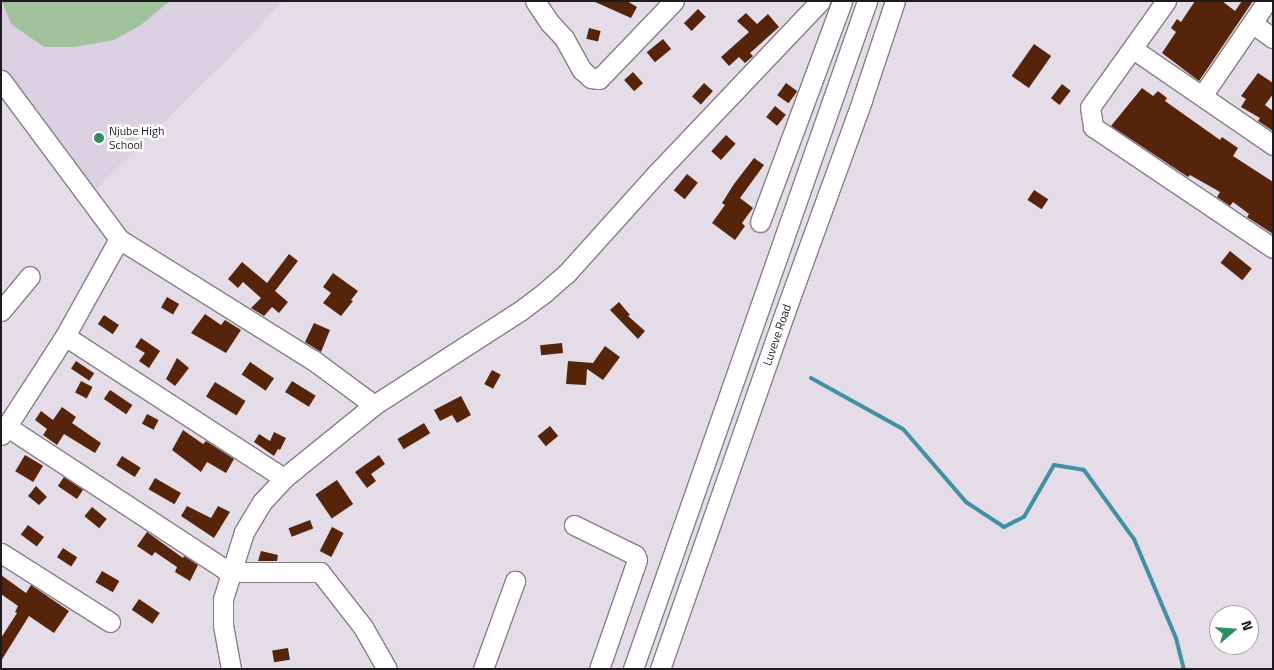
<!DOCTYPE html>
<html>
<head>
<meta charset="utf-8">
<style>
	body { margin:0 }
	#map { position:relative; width:1274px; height:670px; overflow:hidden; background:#e4dde7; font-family:"Titillium Web",sans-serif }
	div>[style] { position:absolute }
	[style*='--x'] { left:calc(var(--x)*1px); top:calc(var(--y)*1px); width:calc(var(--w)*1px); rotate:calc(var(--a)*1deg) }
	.built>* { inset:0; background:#dbd0e1 }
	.green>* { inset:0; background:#a2c29e }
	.stream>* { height:4px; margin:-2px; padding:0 2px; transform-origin:2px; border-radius:2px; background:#4190a4 }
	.building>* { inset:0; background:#56240b; transform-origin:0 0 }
	.roads { filter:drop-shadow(1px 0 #857f89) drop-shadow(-1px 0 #857f89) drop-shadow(0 1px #857f89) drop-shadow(0 -1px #857f89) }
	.minor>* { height:19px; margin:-9.5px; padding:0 9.5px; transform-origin:9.5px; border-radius:9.5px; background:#fff }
	.dots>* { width:14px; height:14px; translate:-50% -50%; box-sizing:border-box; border:2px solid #fff; border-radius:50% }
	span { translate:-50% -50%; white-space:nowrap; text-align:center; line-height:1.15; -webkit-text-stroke:5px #fff; paint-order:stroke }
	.poi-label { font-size:12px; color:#1d1b1e }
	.left { translate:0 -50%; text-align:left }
	.street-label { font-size:12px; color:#1d1b1e }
	.frame { position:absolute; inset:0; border:2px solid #1d1b1e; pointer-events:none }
	.north { position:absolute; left:1209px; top:605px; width:50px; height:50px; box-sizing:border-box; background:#fff; border:1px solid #a5a4a5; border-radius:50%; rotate:72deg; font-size:14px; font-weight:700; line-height:20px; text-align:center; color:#1d1b1e }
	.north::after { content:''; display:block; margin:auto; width:18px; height:22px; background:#2f8d64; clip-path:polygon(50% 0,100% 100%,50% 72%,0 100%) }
</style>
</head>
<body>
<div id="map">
	<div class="built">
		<div style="clip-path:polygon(1px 1px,283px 1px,231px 56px,92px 193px,1px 71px)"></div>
	</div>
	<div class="green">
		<div style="clip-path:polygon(2px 1px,170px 1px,141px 25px,114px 40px,74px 47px,44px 47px,11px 24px)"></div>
	</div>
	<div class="stream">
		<div style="--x:811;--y:378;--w:105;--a:29"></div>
		<div style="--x:903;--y:429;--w:96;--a:49.2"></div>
		<div style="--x:966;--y:502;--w:45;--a:33.3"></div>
		<div style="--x:1004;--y:527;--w:22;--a:-27"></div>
		<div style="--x:1024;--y:517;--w:60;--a:-60"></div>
		<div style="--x:1054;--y:465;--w:30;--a:9"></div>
		<div style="--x:1084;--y:470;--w:85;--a:54.1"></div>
		<div style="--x:1134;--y:539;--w:108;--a:67"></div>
		<div style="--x:1176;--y:638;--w:32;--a:76"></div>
	</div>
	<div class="building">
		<div style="clip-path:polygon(593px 1px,627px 1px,637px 7px,631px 18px)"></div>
		<div style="clip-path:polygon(1195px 1px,1222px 1px,1235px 11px,1242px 1px,1253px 1px,1199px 81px,1162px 53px,1176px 32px,1171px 28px,1177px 19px,1181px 22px)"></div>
		<div style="left:698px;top:9px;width:11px;height:20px;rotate:45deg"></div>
		<div style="clip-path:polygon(746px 13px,757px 24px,768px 14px,779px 27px,750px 53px,753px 56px,745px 63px,739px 57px,729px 66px,721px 57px,749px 32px,737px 21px)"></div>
		<div style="left:589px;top:28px;width:12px;height:11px;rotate:14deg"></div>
		<div style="left:663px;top:39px;width:13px;height:21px;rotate:51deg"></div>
		<div style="left:1034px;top:44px;width:21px;height:39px;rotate:35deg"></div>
		<div style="left:633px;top:72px;width:15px;height:12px;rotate:48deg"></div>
		<div style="clip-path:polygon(1258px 73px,1273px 83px,1273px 94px,1265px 105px,1273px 111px,1273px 131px,1258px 121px,1260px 118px,1241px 107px,1246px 99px,1241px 96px)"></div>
		<div style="left:704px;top:83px;width:12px;height:18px;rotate:42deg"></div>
		<div style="left:786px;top:83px;width:14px;height:15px;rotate:36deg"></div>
		<div style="left:1062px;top:84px;width:11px;height:18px;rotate:38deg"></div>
		<div style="clip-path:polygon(1142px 88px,1153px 96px,1158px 91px,1167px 98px,1165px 101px,1220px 140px,1222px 137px,1238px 148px,1233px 156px,1273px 182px,1273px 234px,1247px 217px,1249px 214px,1233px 202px,1230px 206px,1217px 197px,1220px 192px,1190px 175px,1188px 177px,1111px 126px)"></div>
		<div style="left:775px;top:106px;width:14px;height:14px;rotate:39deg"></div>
		<div style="left:726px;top:135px;width:13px;height:22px;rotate:42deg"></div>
		<div style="clip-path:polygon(754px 158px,764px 165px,740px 198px,753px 208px,742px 223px,745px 226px,735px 240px,712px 223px,725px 205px,722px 203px,734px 184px)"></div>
		<div style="left:687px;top:174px;width:14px;height:21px;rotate:39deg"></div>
		<div style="left:1034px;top:190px;width:17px;height:12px;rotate:33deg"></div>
		<div style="left:1230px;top:251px;width:28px;height:15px;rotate:39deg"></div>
		<div style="clip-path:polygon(289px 254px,298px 261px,275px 291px,288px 302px,279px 313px,272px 307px,264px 316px,251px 308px,261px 298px,243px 282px,238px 288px,228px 279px,242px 262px,267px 283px)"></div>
		<div style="clip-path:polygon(333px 273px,358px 291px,351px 300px,353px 301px,341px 316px,323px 303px,331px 293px,323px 287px)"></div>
		<div style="left:167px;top:297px;width:14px;height:12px;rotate:30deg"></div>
		<div style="clip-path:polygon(619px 302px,630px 315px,628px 316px,645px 331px,638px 339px,610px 310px)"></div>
		<div style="clip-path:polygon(205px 314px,221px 325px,225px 320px,241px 330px,226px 353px,191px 333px)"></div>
		<div style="left:104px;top:315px;width:18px;height:11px;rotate:34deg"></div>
		<div style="clip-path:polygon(314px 323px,330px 330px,321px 352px,305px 342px)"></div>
		<div style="clip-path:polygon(141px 338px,160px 351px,149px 368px,139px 361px,145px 353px,135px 347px)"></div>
		<div style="left:562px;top:343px;width:10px;height:22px;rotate:84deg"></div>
		<div style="clip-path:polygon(605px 346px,620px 357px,603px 380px,587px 369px,586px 385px,566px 384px,568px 361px,593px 363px)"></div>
		<div style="clip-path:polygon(177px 358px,189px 368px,175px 386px,166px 379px)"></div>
		<div style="left:76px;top:361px;width:22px;height:9px;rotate:34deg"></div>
		<div style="left:250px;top:362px;width:29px;height:15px;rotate:34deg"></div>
		<div style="left:492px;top:370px;width:10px;height:16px;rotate:29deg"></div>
		<div style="left:81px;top:381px;width:13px;height:13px;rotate:27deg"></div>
		<div style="left:292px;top:381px;width:28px;height:13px;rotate:32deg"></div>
		<div style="left:215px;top:382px;width:36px;height:17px;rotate:32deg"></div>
		<div style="left:110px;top:390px;width:27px;height:11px;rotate:34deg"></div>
		<div style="clip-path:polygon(461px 396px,471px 415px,457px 423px,452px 415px,440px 421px,434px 410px)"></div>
		<div style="clip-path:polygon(62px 407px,76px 417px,72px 423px,101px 443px,95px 453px,64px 434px,57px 445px,43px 435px,47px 429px,35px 420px,41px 411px,53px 420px)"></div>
		<div style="left:147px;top:414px;width:13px;height:11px;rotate:27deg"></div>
		<div style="left:424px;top:423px;width:12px;height:31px;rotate:59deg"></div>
		<div style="left:550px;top:426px;width:13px;height:16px;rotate:51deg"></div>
		<div style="clip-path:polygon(183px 430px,203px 444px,206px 441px,234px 459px,226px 473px,207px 462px,201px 472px,172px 450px)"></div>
		<div style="clip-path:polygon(274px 432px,286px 438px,280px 450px,278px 449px,274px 456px,254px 442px,259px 434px,270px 441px)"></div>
		<div style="left:25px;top:455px;width:21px;height:19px;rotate:31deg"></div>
		<div style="clip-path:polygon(379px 455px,385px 464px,371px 474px,376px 481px,367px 488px,355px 472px)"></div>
		<div style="left:122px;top:456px;width:22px;height:11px;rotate:32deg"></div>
		<div style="left:64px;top:477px;width:23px;height:11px;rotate:34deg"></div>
		<div style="left:155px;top:478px;width:30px;height:13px;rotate:30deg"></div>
		<div style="left:337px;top:480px;width:29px;height:26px;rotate:56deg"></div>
		<div style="clip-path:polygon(36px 486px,47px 497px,39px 505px,28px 496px)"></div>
		<div style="clip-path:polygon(187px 506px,211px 518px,218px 506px,230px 512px,214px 538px,181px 516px)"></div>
		<div style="left:92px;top:507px;width:19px;height:12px;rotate:39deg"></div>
		<div style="left:310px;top:520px;width:9px;height:23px;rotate:69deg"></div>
		<div style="left:28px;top:525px;width:20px;height:12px;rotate:37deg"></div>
		<div style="left:332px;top:527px;width:13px;height:27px;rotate:27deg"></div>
		<div style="clip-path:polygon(147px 532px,183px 558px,184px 556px,198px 565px,190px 581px,175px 572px,177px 567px,155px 552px,152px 556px,137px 546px)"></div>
		<div style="left:63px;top:548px;width:17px;height:11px;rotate:33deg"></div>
		<div style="clip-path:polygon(261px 551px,278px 555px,277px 561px,258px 561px)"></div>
		<div style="left:102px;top:571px;width:20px;height:13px;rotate:30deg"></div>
		<div style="clip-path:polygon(1px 575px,26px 593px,31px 585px,69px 611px,54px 633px,29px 616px,1px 661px,1px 638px,17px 613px,15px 612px,18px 606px,1px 594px)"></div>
		<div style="left:139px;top:599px;width:25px;height:13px;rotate:34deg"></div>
		<div style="left:288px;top:648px;width:12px;height:16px;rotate:81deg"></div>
	</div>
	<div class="roads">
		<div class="minor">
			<div style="--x:535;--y:1;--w:27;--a:56"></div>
			<div style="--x:550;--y:23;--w:21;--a:47"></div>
			<div style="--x:564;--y:38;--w:37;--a:61"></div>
			<div style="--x:582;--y:70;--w:12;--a:42"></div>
			<div style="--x:591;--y:78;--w:8;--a:7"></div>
			<div style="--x:599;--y:79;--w:108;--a:-46.1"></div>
			<div style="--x:1166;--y:1;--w:130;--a:125.6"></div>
			<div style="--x:1090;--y:107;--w:20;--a:81"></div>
			<div style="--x:1093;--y:127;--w:217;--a:33.9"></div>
			<div style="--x:1252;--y:23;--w:26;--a:36"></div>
			<div style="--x:1133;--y:49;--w:170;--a:34.4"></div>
			<div style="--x:1;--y:80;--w:198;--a:53.4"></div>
			<div style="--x:119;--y:239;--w:229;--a:32"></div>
			<div style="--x:313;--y:360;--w:76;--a:36.4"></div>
			<div style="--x:1202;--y:96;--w:115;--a:-55.6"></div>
			<div style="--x:760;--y:222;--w:236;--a:-69.6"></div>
			<div style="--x:1;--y:311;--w:45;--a:-50.4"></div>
			<div style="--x:65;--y:336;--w:261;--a:33"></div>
			<div style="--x:6;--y:426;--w:267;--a:33.2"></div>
			<div style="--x:229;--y:572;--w:91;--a:0"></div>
			<div style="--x:320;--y:572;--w:70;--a:52"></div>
			<div style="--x:363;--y:627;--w:48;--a:60.3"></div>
			<div style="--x:1;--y:435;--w:118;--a:-57.1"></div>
			<div style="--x:65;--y:336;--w:111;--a:-60.9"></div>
			<div style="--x:574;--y:525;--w:68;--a:26.2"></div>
			<div style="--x:635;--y:555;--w:5;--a:68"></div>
			<div style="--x:637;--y:560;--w:115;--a:109.2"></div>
			<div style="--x:1;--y:553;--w:129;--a:32.3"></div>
			<div style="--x:231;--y:669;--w:45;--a:-100.3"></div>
			<div style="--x:223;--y:625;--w:26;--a:-90"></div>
			<div style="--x:223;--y:599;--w:70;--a:-72.6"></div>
			<div style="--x:244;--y:532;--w:35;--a:-59"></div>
			<div style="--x:262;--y:502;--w:33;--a:-47"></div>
			<div style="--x:284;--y:478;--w:116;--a:-39"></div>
			<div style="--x:374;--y:405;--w:174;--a:-32.8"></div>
			<div style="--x:520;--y:311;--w:31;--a:-37"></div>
			<div style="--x:545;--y:292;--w:28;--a:-41"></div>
			<div style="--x:566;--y:274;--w:136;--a:-48"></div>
			<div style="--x:657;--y:173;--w:237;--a:-46.5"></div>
			<div style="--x:483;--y:669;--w:94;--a:-70"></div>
			<div style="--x:633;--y:669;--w:708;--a:-70.69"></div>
			<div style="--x:660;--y:669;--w:378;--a:-70.7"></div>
			<div style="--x:785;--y:312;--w:226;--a:-70"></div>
			<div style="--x:862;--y:100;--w:104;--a:-71.6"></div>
		</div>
	</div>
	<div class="dots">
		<div style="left:99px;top:138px;background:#2f8d64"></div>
	</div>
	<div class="poi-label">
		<span class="left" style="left:109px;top:138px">Njube High<br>School</span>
	</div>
	<div class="street-label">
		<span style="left:777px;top:335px;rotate:-71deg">Luveve Road</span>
	</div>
	<div class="frame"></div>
	<div class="north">N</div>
</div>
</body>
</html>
